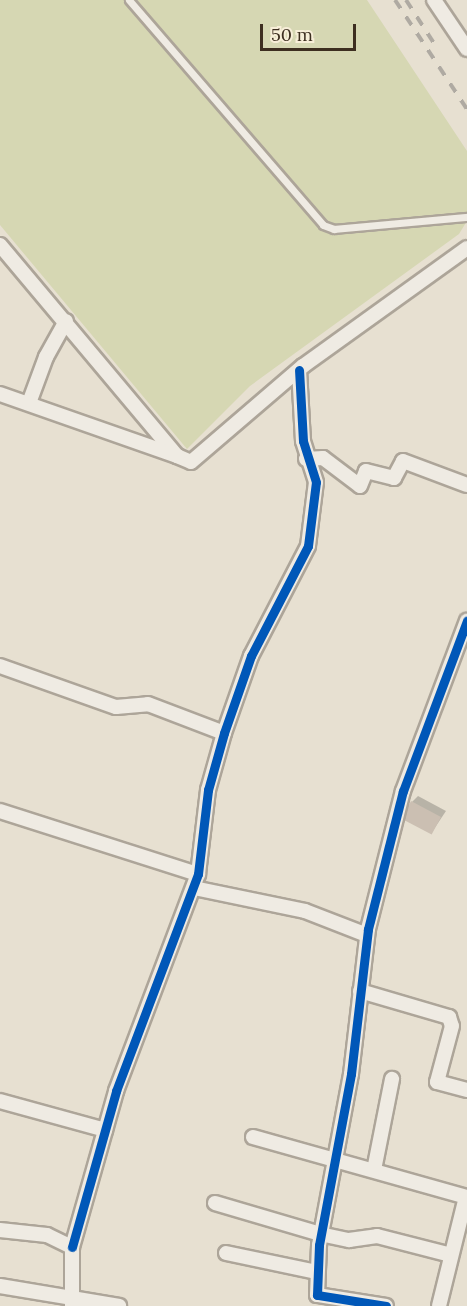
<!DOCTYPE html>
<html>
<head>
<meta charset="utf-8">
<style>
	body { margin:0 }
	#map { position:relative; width:467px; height:1306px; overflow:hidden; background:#e7e0d1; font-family:Lora,serif }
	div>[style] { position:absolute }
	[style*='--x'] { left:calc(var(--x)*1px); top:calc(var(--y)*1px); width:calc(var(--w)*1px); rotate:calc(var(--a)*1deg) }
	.green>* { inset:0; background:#d6d7b3 }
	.shadow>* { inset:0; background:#0003 }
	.building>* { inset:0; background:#cbbfb2; transform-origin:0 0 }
	.roads { filter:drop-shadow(2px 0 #ada599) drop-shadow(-2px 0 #ada599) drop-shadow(0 2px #ada599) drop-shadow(0 -2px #ada599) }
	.lane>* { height:7px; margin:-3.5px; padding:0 3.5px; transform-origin:3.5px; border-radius:3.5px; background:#efebe3 }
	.street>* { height:14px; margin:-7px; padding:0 7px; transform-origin:7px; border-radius:7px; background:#efebe3 }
	.rail>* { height:4px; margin-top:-2px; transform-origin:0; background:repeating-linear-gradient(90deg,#afaaa2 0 10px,transparent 0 20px) }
	.cycleway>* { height:9px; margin:-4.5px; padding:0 4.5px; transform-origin:4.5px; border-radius:4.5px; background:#0057b8 }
	span { translate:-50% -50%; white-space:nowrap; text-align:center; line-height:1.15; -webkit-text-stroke:4.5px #f7eed8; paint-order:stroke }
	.scale { position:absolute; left:260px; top:24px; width:96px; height:27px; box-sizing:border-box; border:3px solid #3d2e20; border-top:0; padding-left:8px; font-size:18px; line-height:21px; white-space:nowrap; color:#3d2e20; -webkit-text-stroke:4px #f7eed8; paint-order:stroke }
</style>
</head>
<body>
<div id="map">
	<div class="green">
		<div style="clip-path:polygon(0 0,367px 0,467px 151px,467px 221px,459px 234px,250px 386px,187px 449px,0 225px)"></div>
	</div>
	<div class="shadow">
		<div style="clip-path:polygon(418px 796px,446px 811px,432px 832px,412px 802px)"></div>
	</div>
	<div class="building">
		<div style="left:411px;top:801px;width:34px;height:20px;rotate:28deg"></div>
	</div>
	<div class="roads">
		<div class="lane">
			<div style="--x:129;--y:0;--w:297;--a:49.2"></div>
			<div style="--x:323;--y:225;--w:12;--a:20"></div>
			<div style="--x:334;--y:229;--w:134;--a:-5.2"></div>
		</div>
		<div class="street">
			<div style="--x:434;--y:0;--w:59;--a:56"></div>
			<div style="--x:0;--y:245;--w:275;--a:50"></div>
			<div style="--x:177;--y:456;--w:15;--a:23"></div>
			<div style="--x:191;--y:462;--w:148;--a:-40.6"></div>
			<div style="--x:303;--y:366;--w:202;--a:-35.7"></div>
			<div style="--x:0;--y:394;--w:188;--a:19.3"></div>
			<div style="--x:29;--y:403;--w:49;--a:-69.7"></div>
			<div style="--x:46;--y:357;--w:41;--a:-60.9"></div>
			<div style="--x:306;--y:459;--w:17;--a:-3"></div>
			<div style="--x:323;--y:458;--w:46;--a:37.1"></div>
			<div style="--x:360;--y:486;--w:16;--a:-68"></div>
			<div style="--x:366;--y:471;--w:29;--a:14"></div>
			<div style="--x:394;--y:478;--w:19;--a:-62"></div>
			<div style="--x:403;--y:461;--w:68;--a:20.6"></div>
			<div style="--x:0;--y:666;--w:123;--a:19.5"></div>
			<div style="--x:116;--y:707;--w:32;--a:-5"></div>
			<div style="--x:148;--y:704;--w:81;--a:20.9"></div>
			<div style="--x:0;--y:811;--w:208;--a:17.7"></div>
			<div style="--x:194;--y:888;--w:113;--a:11.7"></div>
			<div style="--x:305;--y:911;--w:66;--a:21.2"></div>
			<div style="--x:360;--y:991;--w:93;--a:16.3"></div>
			<div style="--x:449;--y:1017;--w:9;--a:72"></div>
			<div style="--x:452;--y:1026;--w:58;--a:105"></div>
			<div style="--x:437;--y:1082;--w:31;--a:15"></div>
			<div style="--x:0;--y:1101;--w:109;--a:15.4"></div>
			<div style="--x:253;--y:1137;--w:222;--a:15.7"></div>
			<div style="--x:374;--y:1170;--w:93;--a:-78.8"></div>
			<div style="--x:215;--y:1203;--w:109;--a:16.4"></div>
			<div style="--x:320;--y:1234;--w:30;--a:12"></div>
			<div style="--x:349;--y:1240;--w:28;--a:-8"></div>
			<div style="--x:377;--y:1236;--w:76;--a:14.4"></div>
			<div style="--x:0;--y:1230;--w:47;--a:6.1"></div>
			<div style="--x:47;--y:1235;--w:28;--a:26"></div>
			<div style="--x:72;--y:1247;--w:59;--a:90"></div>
			<div style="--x:72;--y:1247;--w:162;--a:-74.2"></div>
			<div style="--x:116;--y:1091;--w:232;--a:-69.3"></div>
			<div style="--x:198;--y:874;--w:85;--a:-83.2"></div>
			<div style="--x:208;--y:790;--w:59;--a:-74.3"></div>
			<div style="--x:224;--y:733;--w:82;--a:-70.7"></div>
			<div style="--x:251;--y:656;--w:124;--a:-62.6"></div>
			<div style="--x:308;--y:546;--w:64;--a:-82.9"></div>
			<div style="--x:316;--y:482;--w:43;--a:-107.6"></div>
			<div style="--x:303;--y:441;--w:71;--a:-93.2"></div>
			<div style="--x:226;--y:1253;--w:92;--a:11.9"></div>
			<div style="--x:0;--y:1286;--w:121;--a:9.5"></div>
			<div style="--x:386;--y:1306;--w:70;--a:-170.9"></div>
			<div style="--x:317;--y:1295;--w:50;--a:-87.7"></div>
			<div style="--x:319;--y:1245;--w:174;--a:-79.4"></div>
			<div style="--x:351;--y:1074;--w:146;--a:-83.3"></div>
			<div style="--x:368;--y:929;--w:142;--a:-75.8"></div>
			<div style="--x:403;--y:791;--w:182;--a:-69.4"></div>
			<div style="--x:439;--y:1306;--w:112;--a:-76.1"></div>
		</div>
	</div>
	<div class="rail">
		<div style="--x:395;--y:0;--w:131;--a:56.6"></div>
		<div style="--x:406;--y:0;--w:57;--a:57.1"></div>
	</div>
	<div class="cycleway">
		<div style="--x:72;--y:1247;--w:162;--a:-74.2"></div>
		<div style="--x:116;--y:1091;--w:232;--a:-69.3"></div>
		<div style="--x:198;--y:874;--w:85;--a:-83.2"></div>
		<div style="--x:208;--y:790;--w:59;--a:-74.3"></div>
		<div style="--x:224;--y:733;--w:82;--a:-70.7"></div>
		<div style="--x:251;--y:656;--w:124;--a:-62.6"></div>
		<div style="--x:308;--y:546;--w:64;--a:-82.9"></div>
		<div style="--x:316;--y:482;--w:43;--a:-107.6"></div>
		<div style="--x:303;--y:441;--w:71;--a:-93.2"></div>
		<div style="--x:386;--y:1306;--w:70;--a:-170.9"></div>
		<div style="--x:317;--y:1295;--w:50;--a:-87.7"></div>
		<div style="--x:319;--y:1245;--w:174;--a:-79.4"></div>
		<div style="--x:351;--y:1074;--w:146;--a:-83.3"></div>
		<div style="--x:368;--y:929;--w:142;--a:-75.8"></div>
		<div style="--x:403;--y:791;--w:182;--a:-69.4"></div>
	</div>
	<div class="scale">50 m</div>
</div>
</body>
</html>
